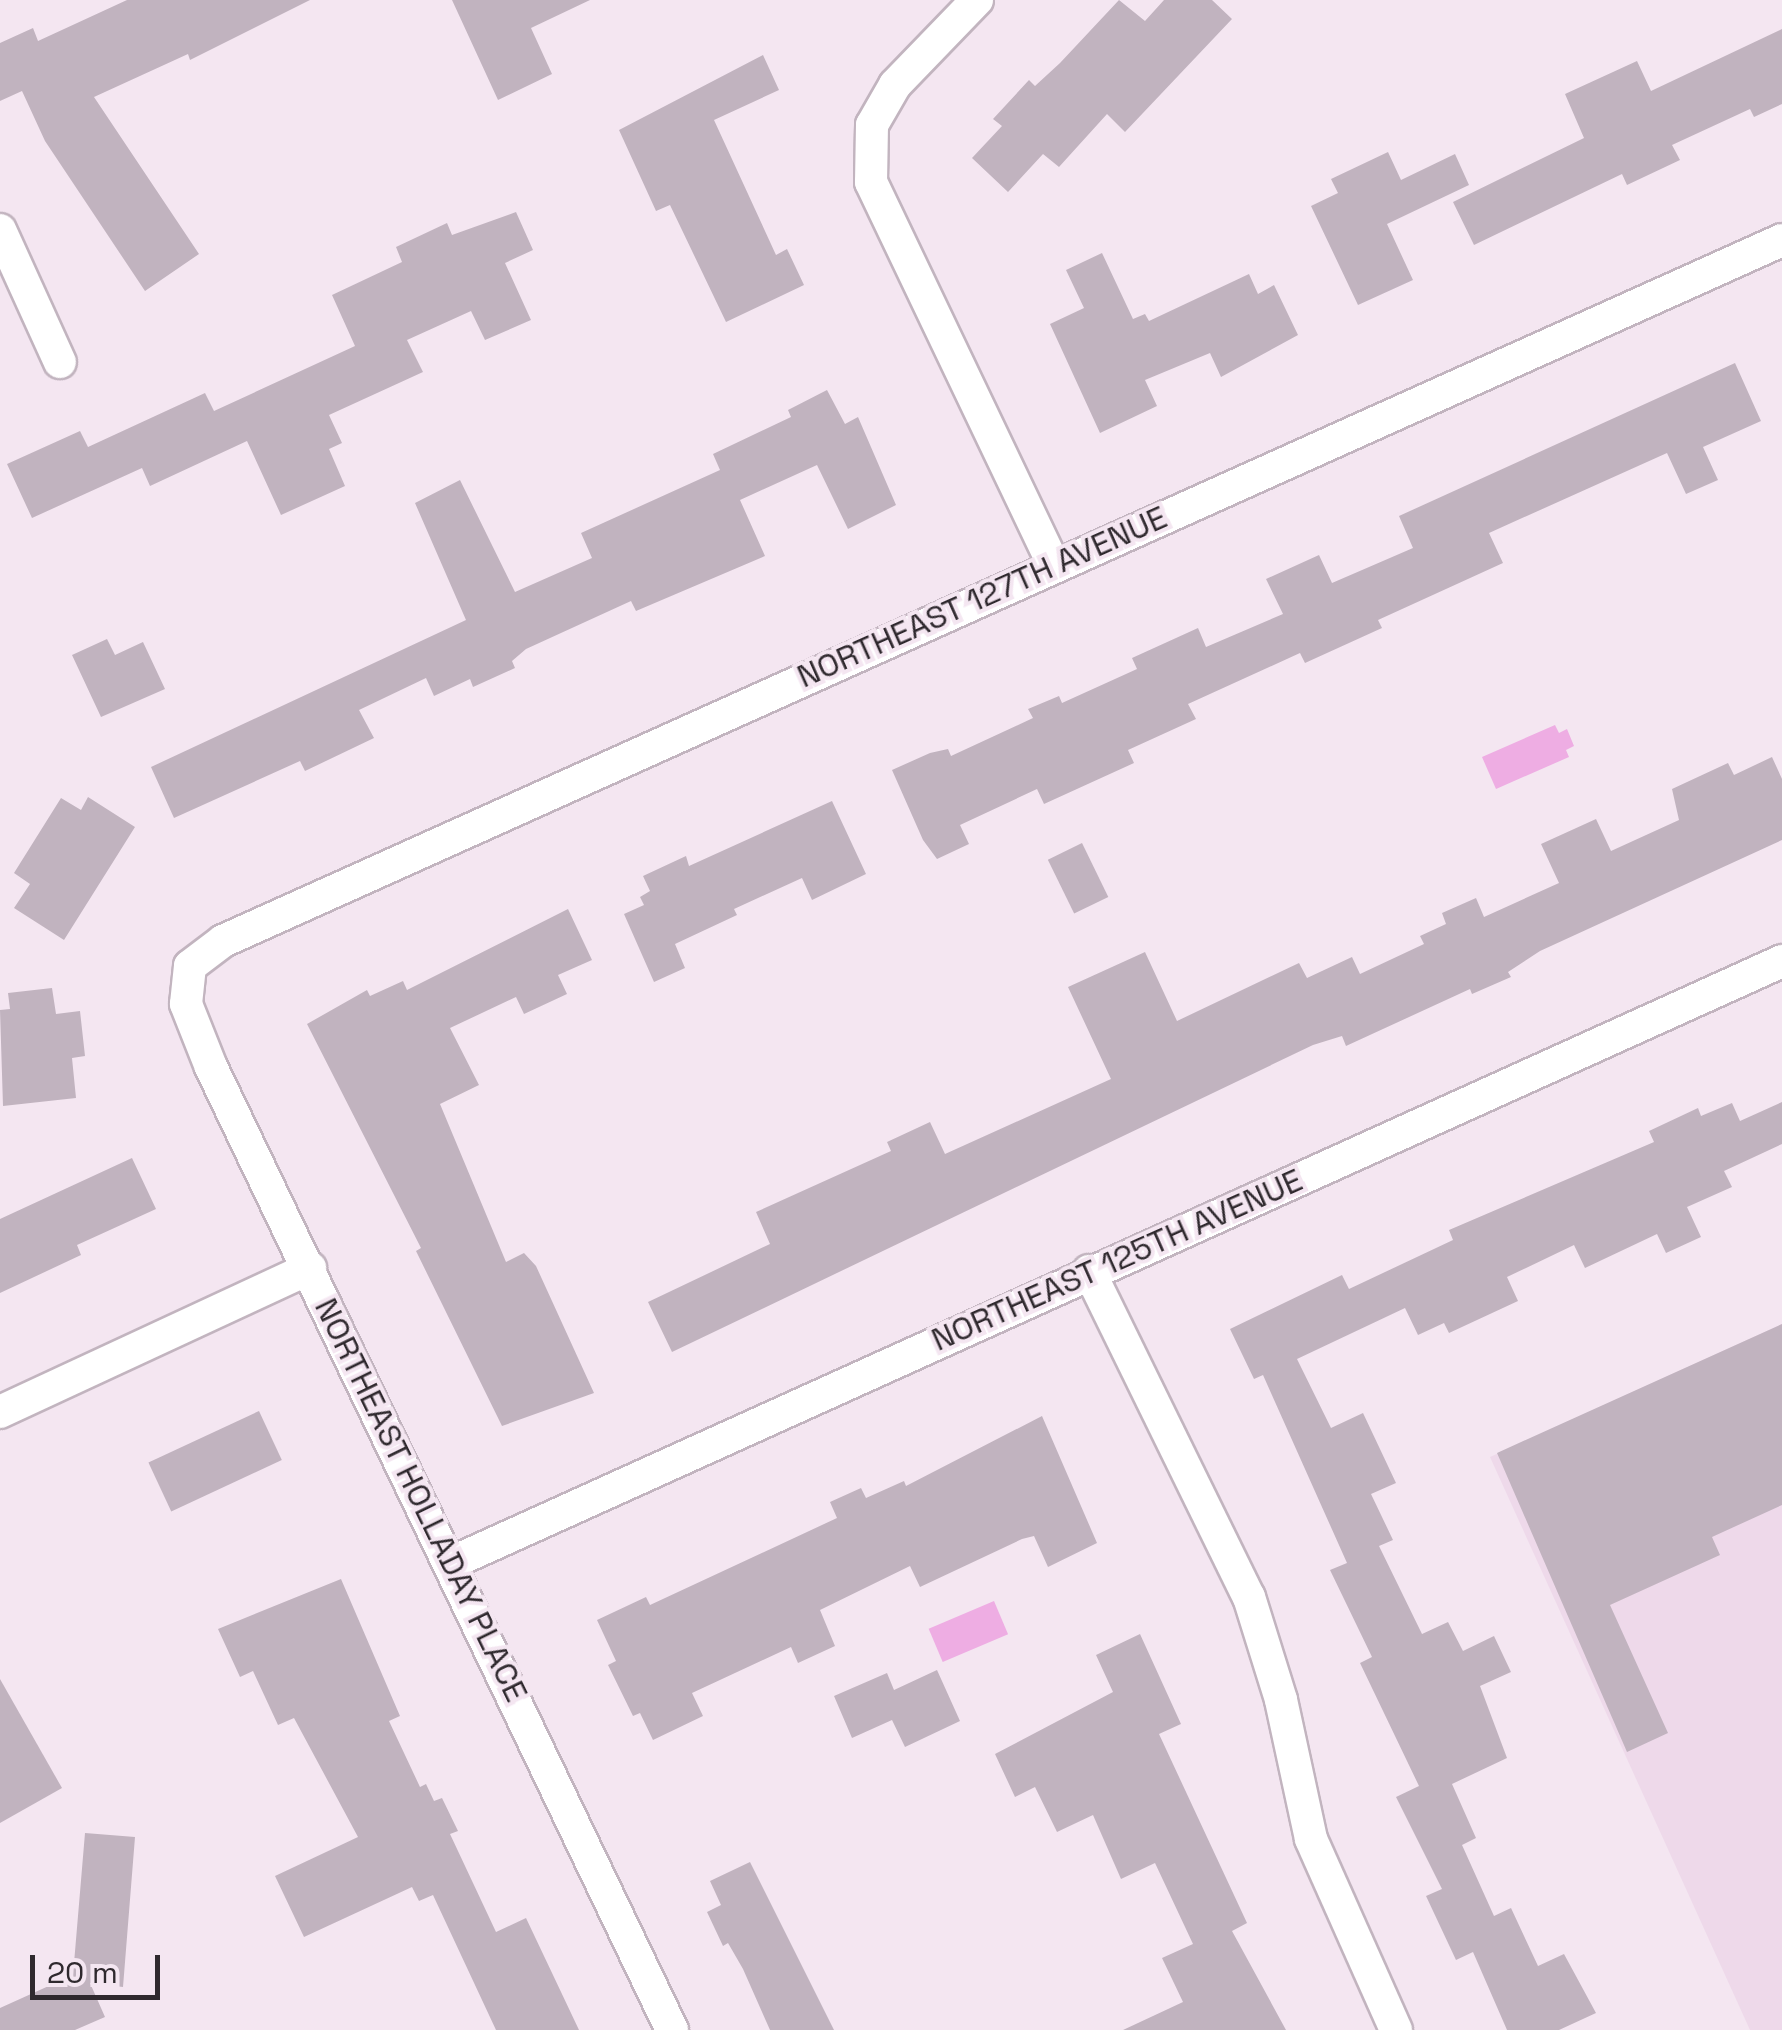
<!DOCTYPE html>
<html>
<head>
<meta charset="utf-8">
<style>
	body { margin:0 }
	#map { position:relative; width:1782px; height:2030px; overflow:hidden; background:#f4e6f1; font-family:"Space Grotesk",sans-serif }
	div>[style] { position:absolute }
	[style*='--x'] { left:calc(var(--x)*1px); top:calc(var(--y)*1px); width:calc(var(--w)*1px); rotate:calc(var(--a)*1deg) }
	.built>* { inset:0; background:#eed9ea }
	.water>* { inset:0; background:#eeade3; transform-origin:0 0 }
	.building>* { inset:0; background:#c1b3bf; transform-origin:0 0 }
	.roads { filter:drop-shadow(2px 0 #c2b4bf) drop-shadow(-2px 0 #c2b4bf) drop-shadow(0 2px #c2b4bf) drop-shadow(0 -2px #c2b4bf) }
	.minor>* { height:32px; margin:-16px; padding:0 16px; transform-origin:16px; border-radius:16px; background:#fff }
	span { translate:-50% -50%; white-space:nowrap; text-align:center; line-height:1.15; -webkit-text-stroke:8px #f4e6f1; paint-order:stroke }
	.street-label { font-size:32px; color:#2f292e }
	.scale { position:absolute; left:30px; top:1955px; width:130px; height:45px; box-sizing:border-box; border:5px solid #2f292e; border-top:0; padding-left:12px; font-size:30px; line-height:35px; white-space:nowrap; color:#2f292e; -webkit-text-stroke:8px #f4e6f1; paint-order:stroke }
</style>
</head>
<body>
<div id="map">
	<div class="built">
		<div style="clip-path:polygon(1782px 1324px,1782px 2030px,1750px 2030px,1490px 1457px)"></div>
	</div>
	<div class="water">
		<div style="clip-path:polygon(1555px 725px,1559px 733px,1567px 729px,1574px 746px,1566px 750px,1569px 757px,1496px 789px,1482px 757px)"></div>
		<div style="left:994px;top:1601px;width:36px;height:71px;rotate:67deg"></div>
	</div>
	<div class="building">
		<div style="clip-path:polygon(127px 0,310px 0,190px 60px,188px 54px,94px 97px,199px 254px,145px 291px,45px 141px,22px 91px,0 101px,0 43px,33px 28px,38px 41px)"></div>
		<div style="clip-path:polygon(452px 0,590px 0,531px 28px,552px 74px,498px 100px)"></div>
		<div style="clip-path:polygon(1119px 0,1145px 21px,1164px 0,1212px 0,1232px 19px,1125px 132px,1107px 114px,1059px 167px,1043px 154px,1008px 192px,972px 158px,1002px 126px,993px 119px,1029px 80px,1035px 86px,1060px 63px)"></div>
		<div style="clip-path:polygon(1782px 29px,1782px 104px,1754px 117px,1750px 109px,1672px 145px,1680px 160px,1627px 185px,1622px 174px,1474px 245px,1453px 202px,1584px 138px,1565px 94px,1637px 61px,1651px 91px)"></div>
		<div style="clip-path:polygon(763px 55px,779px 90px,714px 120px,776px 255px,787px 249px,804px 285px,726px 322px,670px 205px,656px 211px,619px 130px)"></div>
		<div style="clip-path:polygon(1388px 152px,1401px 180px,1455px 154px,1469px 185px,1387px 224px,1413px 280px,1358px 305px,1311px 206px,1338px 193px,1331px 179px)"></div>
		<div style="clip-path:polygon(516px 212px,533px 250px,505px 263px,531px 320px,485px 340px,471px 311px,407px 340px,423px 372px,329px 415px,342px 443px,329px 449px,345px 486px,281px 515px,247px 441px,150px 486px,142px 468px,32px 518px,7px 464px,80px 431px,88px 447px,205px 393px,214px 411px,355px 346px,332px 295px,402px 262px,396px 247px,447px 223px,452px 235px)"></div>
		<div style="clip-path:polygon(1102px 253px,1133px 319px,1145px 314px,1149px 321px,1249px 274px,1258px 294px,1274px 285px,1298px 335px,1221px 377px,1210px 353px,1145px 380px,1157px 406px,1100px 433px,1050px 324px,1084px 308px,1066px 270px)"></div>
		<div style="clip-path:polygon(1735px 363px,1761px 421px,1703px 447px,1718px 480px,1686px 494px,1667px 453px,1489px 533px,1503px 563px,1378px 620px,1382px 628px,1305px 663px,1300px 653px,1188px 704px,1196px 719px,1128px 750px,1134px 763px,1044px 804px,1037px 789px,960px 825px,969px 844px,937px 859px,923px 840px,892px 770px,930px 753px,948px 749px,951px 756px,1033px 718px,1028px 709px,1059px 696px,1062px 703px,1137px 669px,1132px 658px,1198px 628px,1206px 647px,1283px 614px,1266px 579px,1319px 555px,1332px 583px,1413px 548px,1399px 516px)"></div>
		<div style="clip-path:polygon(827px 390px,845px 424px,858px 417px,896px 505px,848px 529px,817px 465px,740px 500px,765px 556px,636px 611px,631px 601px,526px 649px,512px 661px,515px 668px,473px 687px,470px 679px,434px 696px,426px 678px,359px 710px,374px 738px,305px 771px,300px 761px,174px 818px,151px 767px,466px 620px,415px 503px,460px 480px,515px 592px,592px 558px,581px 533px,720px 470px,713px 454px,791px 417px,788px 410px)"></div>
		<div style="clip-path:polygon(107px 639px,115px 655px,143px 642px,165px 689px,101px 717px,72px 655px)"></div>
		<div style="clip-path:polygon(1772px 757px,1782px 779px,1782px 840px,1540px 951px,1508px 972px,1511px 977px,1472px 994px,1470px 989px,1346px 1046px,1342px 1036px,1313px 1045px,672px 1352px,648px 1302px,770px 1244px,756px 1212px,891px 1151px,887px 1142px,930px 1122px,945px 1154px,1111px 1079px,1068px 987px,1145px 952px,1177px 1021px,1299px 963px,1307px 978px,1352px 957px,1360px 974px,1424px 944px,1420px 936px,1446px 924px,1442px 913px,1476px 898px,1484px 917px,1559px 883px,1541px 844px,1596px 819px,1611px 851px,1679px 820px,1672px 789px,1728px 763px,1734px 775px)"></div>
		<div style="clip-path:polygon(88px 797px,135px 827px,64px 940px,14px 908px,30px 884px,14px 873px,61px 798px,81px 810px)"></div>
		<div style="clip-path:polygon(832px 801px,866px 874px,812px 900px,802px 878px,734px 909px,737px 915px,675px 944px,685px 968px,654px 982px,624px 914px,644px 905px,640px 897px,650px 891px,643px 876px,686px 856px,689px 866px)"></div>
		<div style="left:1082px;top:843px;width:60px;height:38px;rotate:64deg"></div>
		<div style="clip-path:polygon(568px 909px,592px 960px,558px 975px,567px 994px,524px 1014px,516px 997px,450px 1028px,479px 1085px,440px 1104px,506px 1262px,524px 1253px,536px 1266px,594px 1393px,502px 1426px,416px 1251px,421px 1248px,307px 1024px,367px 990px,370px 996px,403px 981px,407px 990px)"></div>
		<div style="clip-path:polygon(52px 988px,56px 1014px,80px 1011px,85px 1056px,72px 1058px,76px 1098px,3px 1106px,0 1010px,10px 1009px,8px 993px)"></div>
		<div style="clip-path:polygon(1782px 1102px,1782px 1144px,1724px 1171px,1732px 1187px,1687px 1207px,1701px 1237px,1666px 1253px,1657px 1234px,1585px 1268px,1574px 1245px,1507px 1277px,1518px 1301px,1449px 1333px,1444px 1323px,1418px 1335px,1405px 1308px,1297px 1359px,1331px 1428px,1363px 1413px,1396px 1483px,1371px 1494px,1393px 1540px,1379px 1546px,1422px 1634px,1448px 1622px,1463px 1651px,1494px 1636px,1511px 1672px,1480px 1686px,1507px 1758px,1452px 1784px,1476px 1838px,1462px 1845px,1494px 1916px,1511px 1908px,1538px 1966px,1564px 1954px,1596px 2013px,1559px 2030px,1507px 2030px,1473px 1952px,1456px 1960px,1426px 1896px,1442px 1889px,1396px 1797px,1419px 1786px,1360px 1663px,1372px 1657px,1330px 1570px,1347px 1563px,1263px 1375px,1254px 1379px,1230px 1329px,1342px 1275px,1349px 1289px,1453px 1240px,1449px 1230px,1654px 1142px,1649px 1131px,1698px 1108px,1701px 1116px,1732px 1103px,1740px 1121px)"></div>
		<div style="clip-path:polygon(132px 1158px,156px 1209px,77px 1245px,81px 1255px,0 1293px,0 1219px)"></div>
		<div style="clip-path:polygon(1782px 1324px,1782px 1505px,1712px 1537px,1720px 1555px,1610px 1605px,1668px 1733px,1627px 1752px,1497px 1453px)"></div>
		<div style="left:259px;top:1411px;width:54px;height:122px;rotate:65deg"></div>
		<div style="clip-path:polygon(1042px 1416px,1097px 1543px,1048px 1567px,1034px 1536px,1022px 1539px,920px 1587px,910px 1566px,820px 1610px,835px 1646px,798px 1663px,791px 1647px,692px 1693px,703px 1716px,653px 1740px,640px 1713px,633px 1716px,608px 1665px,616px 1661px,597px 1620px,646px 1597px,650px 1605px,837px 1518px,830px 1502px,861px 1488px,866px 1498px,904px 1481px,906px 1486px)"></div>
		<div style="clip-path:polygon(341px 1579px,400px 1716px,389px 1721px,420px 1787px,426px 1784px,434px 1801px,442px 1798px,458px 1831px,450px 1834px,496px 1932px,526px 1918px,579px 2030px,496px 2030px,433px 1895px,419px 1901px,412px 1887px,304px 1937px,275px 1876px,358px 1837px,294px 1718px,278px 1725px,253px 1671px,240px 1677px,218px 1629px)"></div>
		<div style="clip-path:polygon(1140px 1634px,1181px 1724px,1159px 1734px,1247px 1923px,1232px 1931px,1286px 2030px,1123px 2030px,1183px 2002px,1162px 1958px,1193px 1944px,1155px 1863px,1121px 1879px,1093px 1815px,1057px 1832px,1035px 1787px,1015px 1797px,995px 1754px,1113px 1692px,1096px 1655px)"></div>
		<div style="clip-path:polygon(937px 1670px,960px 1721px,905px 1747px,892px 1720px,852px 1738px,834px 1696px,887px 1673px,894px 1690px)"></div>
		<div style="clip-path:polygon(0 1679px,62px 1788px,0 1823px)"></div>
		<div style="clip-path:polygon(85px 1833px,135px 1837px,123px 1987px,90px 1983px,105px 2017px,75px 2030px,0 2030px,0 2008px,73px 1975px)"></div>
		<div style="clip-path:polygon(750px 1862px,834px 2030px,770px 2030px,743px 1969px,728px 1943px,723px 1946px,707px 1912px,721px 1905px,710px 1881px)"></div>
	</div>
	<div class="roads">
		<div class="minor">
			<div style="--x:977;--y:0;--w:118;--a:134"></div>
			<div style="--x:895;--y:85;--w:46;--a:119.9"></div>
			<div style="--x:872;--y:125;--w:57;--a:91"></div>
			<div style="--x:871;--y:182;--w:423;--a:64.5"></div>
			<div style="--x:0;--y:230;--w:145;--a:65.6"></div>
			<div style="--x:1089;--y:1271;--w:363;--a:63.9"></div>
			<div style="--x:1249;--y:1597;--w:108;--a:72.7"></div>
			<div style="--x:1281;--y:1700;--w:142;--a:77.8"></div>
			<div style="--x:1311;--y:1839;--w:209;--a:66"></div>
			<div style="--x:0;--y:1412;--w:342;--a:-24.9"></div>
			<div style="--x:453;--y:1562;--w:1459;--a:-24.33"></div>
			<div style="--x:672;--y:2030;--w:1068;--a:-115.58"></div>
			<div style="--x:211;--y:1067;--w:68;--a:-111.6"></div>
			<div style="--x:186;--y:1004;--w:38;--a:-84"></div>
			<div style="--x:190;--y:966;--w:41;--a:-37.1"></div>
			<div style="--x:223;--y:941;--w:1709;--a:-24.21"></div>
		</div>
	</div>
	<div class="street-label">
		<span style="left:982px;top:597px;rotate:-24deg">NORTHEAST 127TH AVENUE</span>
		<span style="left:1117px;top:1260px;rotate:-24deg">NORTHEAST 125TH AVENUE</span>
		<span style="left:421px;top:1500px;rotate:64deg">NORTHEAST HOLLADAY PLACE</span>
	</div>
	<div class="scale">20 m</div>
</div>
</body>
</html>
